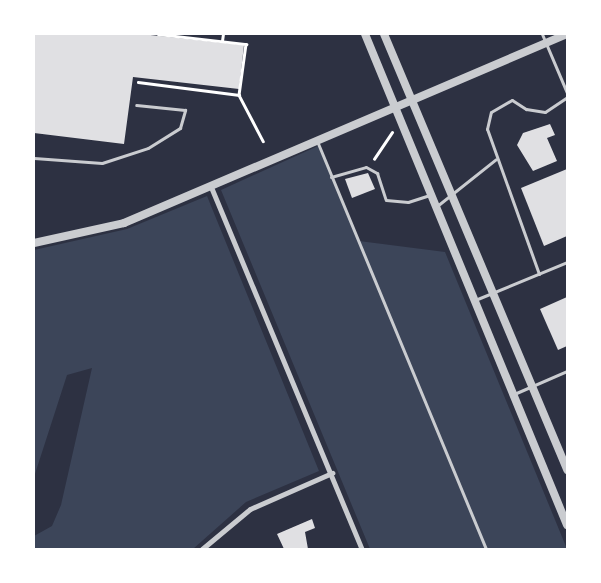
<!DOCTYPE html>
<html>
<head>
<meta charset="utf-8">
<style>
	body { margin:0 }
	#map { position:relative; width:601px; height:583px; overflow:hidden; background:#2d3142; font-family:Signika,sans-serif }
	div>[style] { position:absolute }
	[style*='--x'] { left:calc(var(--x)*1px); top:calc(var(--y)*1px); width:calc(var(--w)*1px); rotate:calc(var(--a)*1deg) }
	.green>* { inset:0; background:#3c4559 }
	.building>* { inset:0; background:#e0e0e3 }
	.path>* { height:2.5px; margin:-1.25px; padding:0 1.25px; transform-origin:1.25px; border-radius:1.25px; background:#fff }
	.service>* { height:3px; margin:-1.5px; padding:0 1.5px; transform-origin:1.5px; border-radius:1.5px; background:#caccd0 }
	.minor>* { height:5px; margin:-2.5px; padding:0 2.5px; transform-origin:2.5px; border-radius:2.5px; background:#caccd0 }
	.tertiary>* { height:8px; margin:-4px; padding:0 4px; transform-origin:4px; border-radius:4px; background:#caccd0 }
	span { translate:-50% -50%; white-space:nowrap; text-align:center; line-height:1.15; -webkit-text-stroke:5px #fff; paint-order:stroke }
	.frame { position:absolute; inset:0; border:35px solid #fff; pointer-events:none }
</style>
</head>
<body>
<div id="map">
	<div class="green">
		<div style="clip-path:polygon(318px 146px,359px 241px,445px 252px,567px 549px,370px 549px,221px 190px)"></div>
		<div style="clip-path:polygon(207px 196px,319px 471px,246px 502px,193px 549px,34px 549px,34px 536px,52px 526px,61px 505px,92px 368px,67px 375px,34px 477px,34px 250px,127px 229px)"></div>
	</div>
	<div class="building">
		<div style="clip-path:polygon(34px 34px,141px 34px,244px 45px,239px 89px,133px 77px,124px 144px,34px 133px)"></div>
		<div style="clip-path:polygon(550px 124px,555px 135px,547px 138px,557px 161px,533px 171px,517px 145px,523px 133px)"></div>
		<div style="clip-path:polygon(567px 169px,567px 236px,544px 246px,521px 188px)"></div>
		<div style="clip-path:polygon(368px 173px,375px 189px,352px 198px,345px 179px)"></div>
		<div style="clip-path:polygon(567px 297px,567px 346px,558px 350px,540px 309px)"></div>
		<div style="clip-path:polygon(312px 519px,315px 528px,305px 532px,308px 549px,284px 549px,277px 534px)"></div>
	</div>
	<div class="path">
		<div style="--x:158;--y:34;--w:89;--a:6.5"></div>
		<div style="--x:246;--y:44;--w:51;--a:97.8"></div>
		<div style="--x:222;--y:41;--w:7;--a:-82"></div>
		<div style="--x:138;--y:82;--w:102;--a:7.3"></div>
		<div style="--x:239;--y:95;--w:52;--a:62.4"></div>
		<div style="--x:374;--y:159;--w:32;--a:-56"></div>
	</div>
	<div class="service">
		<div style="--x:542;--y:34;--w:64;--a:67"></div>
		<div style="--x:317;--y:141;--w:442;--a:67.5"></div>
		<div style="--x:34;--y:158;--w:68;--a:4.2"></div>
		<div style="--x:102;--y:163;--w:48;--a:-18.1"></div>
		<div style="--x:148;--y:148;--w:38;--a:-32"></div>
		<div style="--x:180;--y:128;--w:19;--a:-74"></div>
		<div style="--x:185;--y:110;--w:49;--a:-174.2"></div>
		<div style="--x:331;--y:177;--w:36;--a:-16"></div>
		<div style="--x:366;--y:167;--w:13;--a:29"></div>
		<div style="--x:377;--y:173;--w:28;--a:72"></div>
		<div style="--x:386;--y:200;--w:22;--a:5"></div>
		<div style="--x:408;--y:202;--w:22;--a:-18"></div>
		<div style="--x:437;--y:206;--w:75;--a:-38.5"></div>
		<div style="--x:539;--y:274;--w:154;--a:-109.7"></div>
		<div style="--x:487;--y:129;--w:17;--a:-77"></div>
		<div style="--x:491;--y:112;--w:24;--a:-30"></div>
		<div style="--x:512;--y:100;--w:17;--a:33"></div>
		<div style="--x:526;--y:109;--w:19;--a:9"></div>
		<div style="--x:545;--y:112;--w:27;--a:-34"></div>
		<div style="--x:475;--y:300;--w:100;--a:-22.4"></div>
		<div style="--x:514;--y:394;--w:58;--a:-23.5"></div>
	</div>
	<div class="minor">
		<div style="--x:211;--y:187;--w:392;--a:67.4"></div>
		<div style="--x:202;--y:549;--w:62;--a:-39.8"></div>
		<div style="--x:250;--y:509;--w:90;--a:-23.7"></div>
	</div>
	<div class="tertiary">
		<div style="--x:365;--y:34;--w:531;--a:67.64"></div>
		<div style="--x:384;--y:34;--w:473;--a:67.2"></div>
		<div style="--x:34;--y:243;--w:92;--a:-12.5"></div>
		<div style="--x:124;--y:223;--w:482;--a:-23.1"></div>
	</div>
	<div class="frame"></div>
</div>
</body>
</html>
